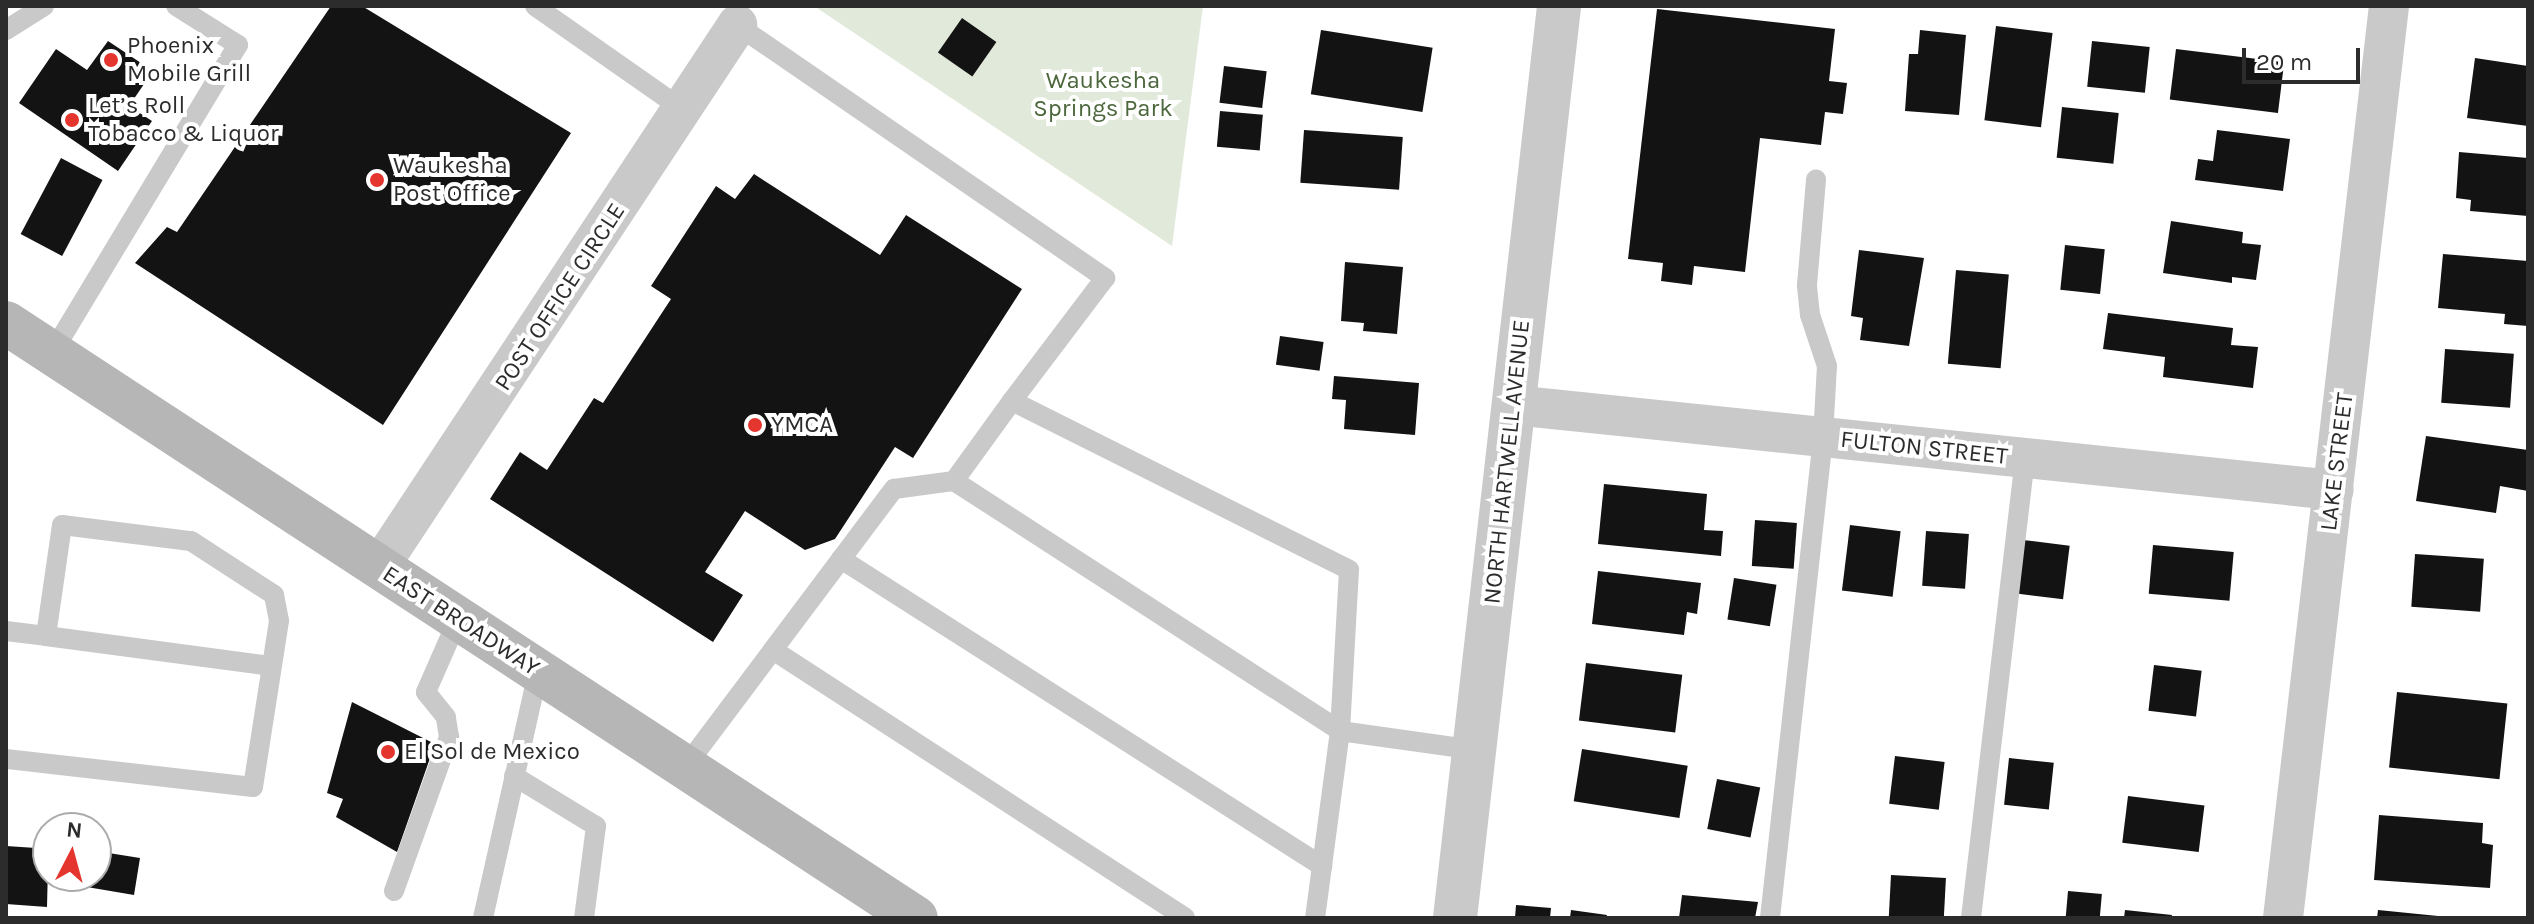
<!DOCTYPE html>
<html>
<head>
<meta charset="utf-8">
<style>
	body { margin:0 }
	#map { position:relative; width:2534px; height:924px; overflow:hidden; background:#fff; font-family:Karla,sans-serif }
	div>[style] { position:absolute }
	[style*='--x'] { left:calc(var(--x)*1px); top:calc(var(--y)*1px); width:calc(var(--w)*1px); rotate:calc(var(--a)*1deg) }
	.green>* { inset:0; background:#e1eada }
	.building>* { inset:0; background:#131313; transform-origin:0 0 }
	.service>* { height:20px; margin:-10px; padding:0 10px; transform-origin:10px; border-radius:10px; background:#c9c9c9 }
	.minor>* { height:40px; margin:-20px; padding:0 20px; transform-origin:20px; border-radius:20px; background:#c9c9c9 }
	.tertiary>* { height:44px; margin:-22px; padding:0 22px; transform-origin:22px; border-radius:22px; background:#c9c9c9 }
	.secondary>* { height:44px; margin:-22px; padding:0 22px; transform-origin:22px; border-radius:22px; background:#b6b6b6 }
	.dots>* { width:22px; height:22px; translate:-50% -50%; box-sizing:border-box; border:4px solid #fff; border-radius:50% }
	span { translate:-50% -50%; white-space:nowrap; text-align:center; line-height:1.15; -webkit-text-stroke:8px #fff; paint-order:stroke }
	.poi-label { font-size:24px; color:#2c2c2c }
	.left { translate:0 -50%; text-align:left }
	.park-label { font-size:24px; color:#4b673b }
	.street-label { font-size:24px; color:#2c2c2c }
	.frame { position:absolute; inset:0; border:8px solid #2c2c2c; pointer-events:none }
	.north { position:absolute; left:32px; top:812px; width:80px; height:80px; box-sizing:border-box; background:#fff; border:2px solid #ababab; border-radius:50%; rotate:6deg; font-size:22px; font-weight:700; line-height:32px; text-align:center; color:#2c2c2c }
	.north::after { content:''; display:block; margin:auto; width:28px; height:36px; background:#e4352e; clip-path:polygon(50% 0,100% 100%,50% 72%,0 100%) }
	.scale { position:absolute; left:2242px; top:48px; width:118px; height:36px; box-sizing:border-box; border:4px solid #2c2c2c; border-top:0; padding-left:10px; font-size:24px; line-height:28px; white-space:nowrap; color:#2c2c2c; -webkit-text-stroke:6px #fff; paint-order:stroke }
</style>
</head>
<body>
<div id="map">
	<div class="green">
		<div style="clip-path:polygon(814px 6px,1203px 6px,1172px 246px)"></div>
	</div>
	<div class="building">
		<div style="clip-path:polygon(331px 6px,362px 6px,571px 133px,383px 425px,135px 263px,167px 227px,177px 232px)"></div>
		<div style="clip-path:polygon(1657px 9px,1835px 29px,1829px 81px,1847px 83px,1843px 114px,1825px 112px,1821px 145px,1760px 138px,1745px 272px,1694px 266px,1692px 285px,1661px 281px,1663px 263px,1628px 259px)"></div>
		<div style="left:962px;top:18px;width:42px;height:42px;rotate:35deg"></div>
		<div style="left:1996px;top:26px;width:57px;height:95px;rotate:7deg"></div>
		<div style="left:1321px;top:30px;width:113px;height:65px;rotate:9deg"></div>
		<div style="clip-path:polygon(1920px 30px,1966px 35px,1959px 115px,1905px 111px,1909px 54px,1918px 54px)"></div>
		<div style="clip-path:polygon(108px 41px,153px 71px,129px 106px,152px 121px,118px 171px,19px 103px,56px 49px,87px 70px)"></div>
		<div style="left:2092px;top:41px;width:58px;height:46px;rotate:6deg"></div>
		<div style="left:2176px;top:49px;width:109px;height:51px;rotate:7deg"></div>
		<div style="clip-path:polygon(2475px 58px,2528px 66px,2528px 126px,2467px 118px)"></div>
		<div style="left:1224px;top:66px;width:43px;height:37px;rotate:7deg"></div>
		<div style="left:2062px;top:107px;width:57px;height:51px;rotate:6deg"></div>
		<div style="left:1220px;top:111px;width:43px;height:36px;rotate:5deg"></div>
		<div style="left:1304px;top:130px;width:99px;height:53px;rotate:4deg"></div>
		<div style="clip-path:polygon(2217px 130px,2290px 139px,2283px 191px,2195px 180px,2198px 159px,2213px 161px)"></div>
		<div style="clip-path:polygon(2459px 152px,2528px 158px,2528px 216px,2470px 211px,2471px 200px,2456px 198px)"></div>
		<div style="left:61px;top:158px;width:47px;height:86px;rotate:28deg"></div>
		<div style="clip-path:polygon(754px 174px,880px 255px,906px 215px,1022px 289px,913px 458px,895px 447px,835px 539px,805px 550px,745px 511px,705px 572px,743px 595px,713px 642px,490px 499px,520px 452px,547px 470px,594px 398px,603px 403px,671px 299px,651px 286px,716px 186px,735px 199px)"></div>
		<div style="clip-path:polygon(2171px 221px,2243px 232px,2242px 243px,2261px 245px,2256px 280px,2232px 277px,2232px 283px,2163px 273px)"></div>
		<div style="left:2065px;top:245px;width:40px;height:45px;rotate:6deg"></div>
		<div style="clip-path:polygon(1859px 250px,1924px 258px,1909px 346px,1860px 340px,1863px 318px,1851px 316px)"></div>
		<div style="clip-path:polygon(2443px 254px,2528px 261px,2528px 326px,2504px 324px,2505px 314px,2438px 308px)"></div>
		<div style="clip-path:polygon(1345px 262px,1403px 267px,1397px 334px,1363px 331px,1364px 323px,1341px 321px)"></div>
		<div style="left:1956px;top:270px;width:53px;height:94px;rotate:5deg"></div>
		<div style="clip-path:polygon(2108px 313px,2233px 328px,2231px 345px,2258px 347px,2253px 388px,2163px 377px,2165px 357px,2103px 349px)"></div>
		<div style="left:1280px;top:336px;width:44px;height:29px;rotate:8deg"></div>
		<div style="left:2445px;top:349px;width:69px;height:54px;rotate:4deg"></div>
		<div style="clip-path:polygon(1334px 376px,1419px 383px,1415px 435px,1344px 429px,1346px 400px,1332px 399px)"></div>
		<div style="clip-path:polygon(2426px 436px,2528px 450px,2528px 491px,2500px 486px,2496px 513px,2416px 501px)"></div>
		<div style="clip-path:polygon(1604px 484px,1707px 494px,1704px 530px,1723px 531px,1721px 556px,1598px 544px)"></div>
		<div style="left:1755px;top:520px;width:42px;height:46px;rotate:4deg"></div>
		<div style="left:1850px;top:525px;width:51px;height:66px;rotate:7deg"></div>
		<div style="left:1926px;top:531px;width:43px;height:55px;rotate:4deg"></div>
		<div style="left:2023px;top:540px;width:47px;height:54px;rotate:7deg"></div>
		<div style="left:2153px;top:545px;width:81px;height:49px;rotate:5deg"></div>
		<div style="left:2415px;top:554px;width:69px;height:53px;rotate:4deg"></div>
		<div style="clip-path:polygon(1598px 571px,1701px 583px,1697px 614px,1687px 612px,1684px 635px,1592px 624px)"></div>
		<div style="left:1734px;top:578px;width:43px;height:42px;rotate:9deg"></div>
		<div style="left:1586px;top:663px;width:97px;height:58px;rotate:7deg"></div>
		<div style="left:2154px;top:665px;width:48px;height:46px;rotate:7deg"></div>
		<div style="left:2397px;top:692px;width:111px;height:76px;rotate:6deg"></div>
		<div style="clip-path:polygon(352px 702px,435px 744px,397px 852px,336px 817px,343px 799px,327px 793px)"></div>
		<div style="left:1582px;top:749px;width:107px;height:53px;rotate:9deg"></div>
		<div style="left:1895px;top:756px;width:50px;height:48px;rotate:7deg"></div>
		<div style="left:2009px;top:758px;width:45px;height:47px;rotate:6deg"></div>
		<div style="left:1717px;top:779px;width:44px;height:51px;rotate:11deg"></div>
		<div style="left:2128px;top:796px;width:77px;height:47px;rotate:7deg"></div>
		<div style="clip-path:polygon(2379px 815px,2483px 823px,2482px 843px,2493px 845px,2490px 888px,2374px 880px)"></div>
		<div style="clip-path:polygon(6px 846px,36px 848px,35px 865px,48px 866px,47px 907px,6px 904px)"></div>
		<div style="clip-path:polygon(96px 851px,140px 858px,134px 895px,81px 886px,83px 876px,96px 876px)"></div>
		<div style="left:1891px;top:875px;width:55px;height:43px;rotate:3deg"></div>
		<div style="left:2068px;top:891px;width:34px;height:27px;rotate:5deg"></div>
		<div style="clip-path:polygon(1682px 895px,1758px 902px,1755px 918px,1679px 918px)"></div>
		<div style="clip-path:polygon(1516px 905px,1551px 908px,1550px 918px,1515px 918px)"></div>
		<div style="clip-path:polygon(1571px 910px,1607px 915px,1606px 918px,1570px 918px)"></div>
		<div style="clip-path:polygon(2125px 910px,2172px 915px,2171px 918px,2124px 918px)"></div>
		<div style="clip-path:polygon(2378px 910px,2438px 916px,2438px 918px,2377px 918px)"></div>
	</div>
	<div class="service">
		<div style="--x:535;--y:6;--w:179;--a:35"></div>
		<div style="--x:737;--y:25;--w:447;--a:34.5"></div>
		<div style="--x:1105;--y:278;--w:154;--a:127.1"></div>
		<div style="--x:6;--y:30;--w:45;--a:-32.3"></div>
		<div style="--x:52;--y:353;--w:360;--a:-58.9"></div>
		<div style="--x:238;--y:45;--w:73;--a:-147.8"></div>
		<div style="--x:954;--y:481;--w:460;--a:32.9"></div>
		<div style="--x:1340;--y:731;--w:189;--a:97.6"></div>
		<div style="--x:841;--y:559;--w:571;--a:32.55"></div>
		<div style="--x:6;--y:631;--w:40;--a:7.1"></div>
		<div style="--x:46;--y:636;--w:112;--a:-81.8"></div>
		<div style="--x:62;--y:525;--w:130;--a:7.1"></div>
		<div style="--x:191;--y:541;--w:99;--a:33"></div>
		<div style="--x:274;--y:595;--w:26;--a:79"></div>
		<div style="--x:279;--y:621;--w:168;--a:98.9"></div>
		<div style="--x:253;--y:787;--w:249;--a:-173.5"></div>
		<div style="--x:46;--y:636;--w:227;--a:7.6"></div>
		<div style="--x:773;--y:650;--w:491;--a:33"></div>
		<div style="--x:685;--y:767;--w:348;--a:-53.1"></div>
		<div style="--x:894;--y:489;--w:61;--a:-7.6"></div>
		<div style="--x:954;--y:481;--w:99;--a:-54.1"></div>
		<div style="--x:1012;--y:401;--w:377;--a:26.6"></div>
		<div style="--x:1349;--y:570;--w:161;--a:93.2"></div>
		<div style="--x:1340;--y:731;--w:136;--a:8"></div>
		<div style="--x:514;--y:776;--w:96;--a:31.4"></div>
		<div style="--x:596;--y:826;--w:93;--a:97.4"></div>
		<div style="--x:394;--y:891;--w:164;--a:-70.3"></div>
		<div style="--x:449;--y:737;--w:20;--a:-99"></div>
		<div style="--x:446;--y:717;--w:32;--a:-129"></div>
		<div style="--x:426;--y:692;--w:80;--a:-66.3"></div>
		<div style="--x:483;--y:918;--w:253;--a:-77.4"></div>
		<div style="--x:1770;--y:918;--w:484;--a:-83.7"></div>
		<div style="--x:1823;--y:437;--w:71;--a:-86.8"></div>
		<div style="--x:1827;--y:366;--w:54;--a:-108.4"></div>
		<div style="--x:1810;--y:315;--w:30;--a:-96"></div>
		<div style="--x:1807;--y:285;--w:106;--a:-85.1"></div>
		<div style="--x:1971;--y:918;--w:463;--a:-83.3"></div>
	</div>
	<div class="minor">
		<div style="--x:1514;--y:405;--w:824;--a:5.92"></div>
		<div style="--x:379;--y:567;--w:650;--a:-56.55"></div>
		<div style="--x:2283;--y:918;--w:918;--a:-83.37"></div>
	</div>
	<div class="tertiary">
		<div style="--x:1455;--y:918;--w:918;--a:-83.49"></div>
	</div>
	<div class="secondary">
		<div style="--x:6;--y:323;--w:1087;--a:33.18"></div>
	</div>
	<div class="dots">
		<div style="left:111px;top:60px;background:#e4352e"></div>
		<div style="left:72px;top:120px;background:#e4352e"></div>
		<div style="left:377px;top:180px;background:#e4352e"></div>
		<div style="left:755px;top:425px;background:#e4352e"></div>
		<div style="left:388px;top:752px;background:#e4352e"></div>
	</div>
	<div class="poi-label">
		<span class="left" style="left:127px;top:60px">Phoenix<br>Mobile Grill</span>
		<span class="left" style="left:88px;top:120px">Let’s Roll<br>Tobacco &amp; Liquor</span>
		<span class="left" style="left:393px;top:180px">Waukesha<br>Post Office</span>
		<span class="left" style="left:771px;top:425px">YMCA</span>
		<span class="left" style="left:404px;top:752px">El Sol de Mexico</span>
	</div>
	<div class="park-label">
		<span style="left:1103px;top:95px">Waukesha<br>Springs Park</span>
	</div>
	<div class="street-label">
		<span style="left:560px;top:297px;rotate:-57deg">POST OFFICE CIRCLE</span>
		<span style="left:1924px;top:448px;rotate:6deg">FULTON STREET</span>
		<span style="left:1507px;top:462px;rotate:-84deg">NORTH HARTWELL AVENUE</span>
		<span style="left:2337px;top:462px;rotate:-83deg">LAKE STREET</span>
		<span style="left:461px;top:621px;rotate:33deg">EAST BROADWAY</span>
	</div>
	<div class="frame"></div>
	<div class="north">N</div>
	<div class="scale">20 m</div>
</div>
</body>
</html>
